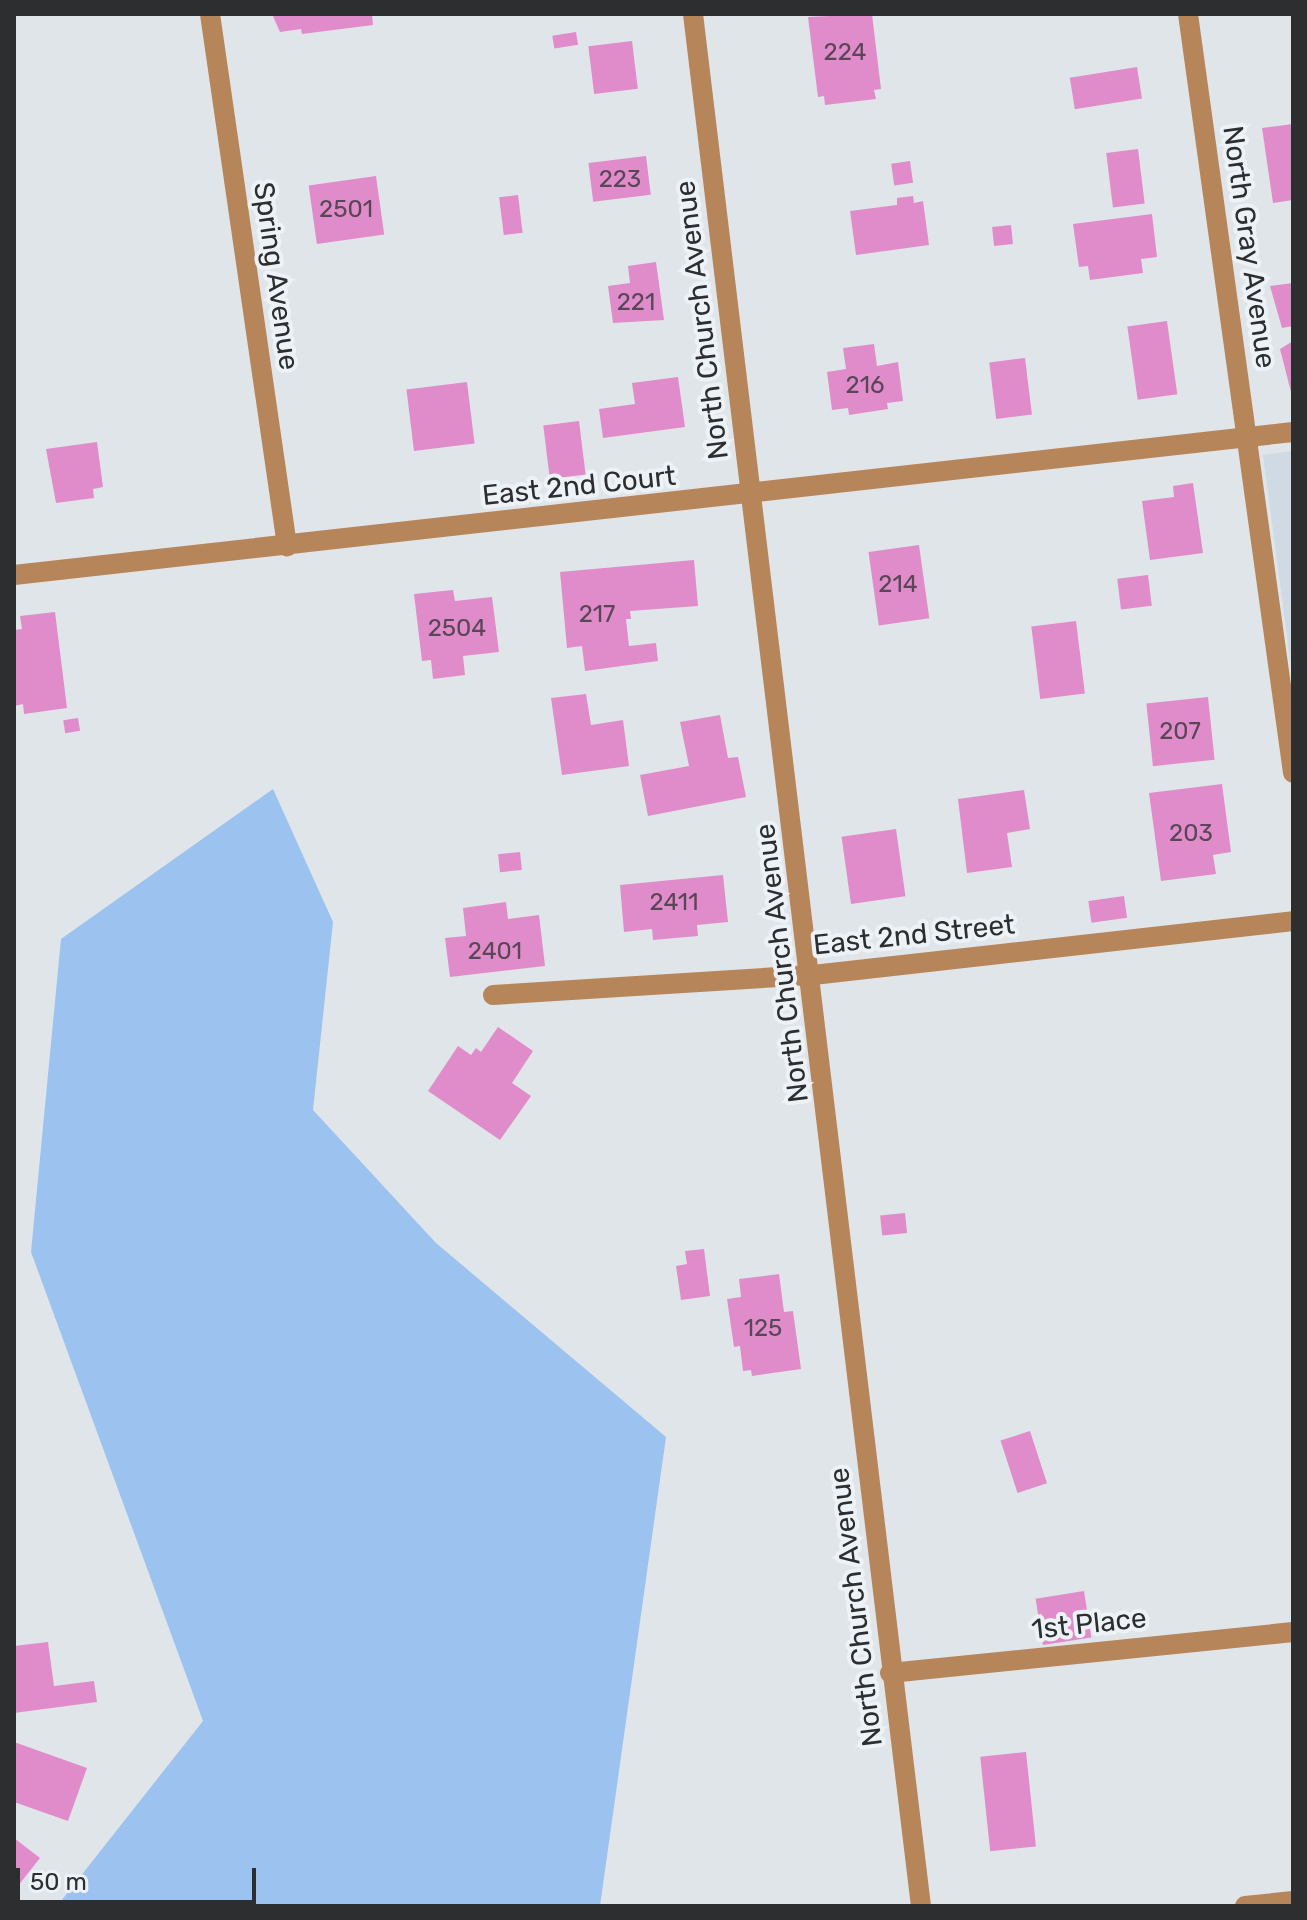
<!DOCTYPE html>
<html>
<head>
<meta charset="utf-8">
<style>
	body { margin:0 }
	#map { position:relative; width:1307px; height:1920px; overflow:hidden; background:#e0e5ea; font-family:Rubik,sans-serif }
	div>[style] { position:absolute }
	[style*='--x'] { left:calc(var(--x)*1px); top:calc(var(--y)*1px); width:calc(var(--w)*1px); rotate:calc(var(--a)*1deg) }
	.built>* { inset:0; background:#cfdae5 }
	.water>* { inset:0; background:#9cc2f0 }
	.building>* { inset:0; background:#e08cca; transform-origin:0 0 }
	.minor>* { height:20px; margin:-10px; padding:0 10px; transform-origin:10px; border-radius:10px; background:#b68559 }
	span { translate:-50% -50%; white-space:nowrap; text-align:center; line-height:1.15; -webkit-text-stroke:8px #edf2f7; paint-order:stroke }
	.number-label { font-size:24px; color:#594656 }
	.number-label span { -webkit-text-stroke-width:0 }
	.street-label { font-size:28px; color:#2c2e30 }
	.frame { position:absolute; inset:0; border:16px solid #2c2e30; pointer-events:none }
	.scale { position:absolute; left:16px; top:1868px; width:240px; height:36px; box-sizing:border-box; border:4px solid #2c2e30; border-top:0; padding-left:10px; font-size:24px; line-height:28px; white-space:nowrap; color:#2c2e30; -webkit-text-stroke:6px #edf2f7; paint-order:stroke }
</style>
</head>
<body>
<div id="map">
	<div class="built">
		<div style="clip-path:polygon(1293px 451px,1293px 682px,1263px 455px)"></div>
	</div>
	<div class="water">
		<div style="clip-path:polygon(273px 789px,333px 922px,313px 1110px,436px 1243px,666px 1437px,600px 1906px,57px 1906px,203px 1721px,31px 1252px,61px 939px)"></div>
	</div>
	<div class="building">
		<div style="clip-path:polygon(272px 14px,372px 14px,373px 25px,302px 34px,301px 29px,280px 32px)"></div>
		<div style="clip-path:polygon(872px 14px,881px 89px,874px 90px,876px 99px,825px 105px,824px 96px,818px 97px,808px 17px)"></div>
		<div style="left:576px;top:32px;width:13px;height:24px;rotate:81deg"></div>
		<div style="left:632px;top:41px;width:48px;height:44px;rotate:83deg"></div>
		<div style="left:1137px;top:67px;width:32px;height:68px;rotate:81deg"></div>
		<div style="clip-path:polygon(1293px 124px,1293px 200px,1273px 203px,1262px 128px)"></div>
		<div style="left:1138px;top:149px;width:55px;height:32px;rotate:83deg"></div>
		<div style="left:646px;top:156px;width:39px;height:58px;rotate:83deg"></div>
		<div style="left:910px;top:161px;width:22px;height:19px;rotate:82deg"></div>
		<div style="left:376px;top:176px;width:59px;height:68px;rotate:82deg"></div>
		<div style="left:518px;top:195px;width:38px;height:19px;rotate:83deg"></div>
		<div style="clip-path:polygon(913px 196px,914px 203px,923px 201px,929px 245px,856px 255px,850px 211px,897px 205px,897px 198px)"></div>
		<div style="clip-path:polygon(1152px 214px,1157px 257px,1141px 259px,1143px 273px,1090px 280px,1088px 266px,1079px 267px,1073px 224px)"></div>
		<div style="left:1011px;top:225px;width:19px;height:19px;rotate:84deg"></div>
		<div style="clip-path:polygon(656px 262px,664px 320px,613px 323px,608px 286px,630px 283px,628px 266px)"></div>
		<div style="clip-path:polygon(1293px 283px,1293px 326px,1282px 328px,1270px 286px)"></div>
		<div style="left:1167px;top:321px;width:74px;height:40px;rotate:82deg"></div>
		<div style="clip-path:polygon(1293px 341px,1293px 392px,1291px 392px,1280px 349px)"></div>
		<div style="clip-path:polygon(874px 344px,877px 366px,898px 362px,903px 401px,887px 403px,888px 409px,849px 415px,848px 408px,832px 410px,827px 372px,846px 369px,843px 348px)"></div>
		<div style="left:1025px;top:358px;width:57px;height:36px;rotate:83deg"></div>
		<div style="clip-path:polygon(678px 377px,685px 427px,603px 438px,599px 409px,635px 404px,632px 383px)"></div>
		<div style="left:467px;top:382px;width:62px;height:61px;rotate:83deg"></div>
		<div style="left:579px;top:421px;width:54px;height:36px;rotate:83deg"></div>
		<div style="clip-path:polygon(97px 442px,103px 487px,93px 489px,94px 498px,56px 503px,46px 449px)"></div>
		<div style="clip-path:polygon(1193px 483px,1203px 553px,1150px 560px,1142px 501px,1174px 497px,1173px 486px)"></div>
		<div style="left:919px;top:545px;width:74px;height:51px;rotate:82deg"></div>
		<div style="clip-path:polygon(694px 560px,698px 606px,630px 611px,631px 619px,626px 619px,629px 646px,656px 643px,658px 661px,585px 671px,582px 646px,567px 648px,560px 572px)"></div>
		<div style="left:1148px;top:575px;width:31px;height:31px;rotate:83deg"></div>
		<div style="clip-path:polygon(453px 590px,455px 601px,492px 597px,499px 652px,463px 656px,465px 675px,433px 679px,431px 660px,422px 661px,414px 594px)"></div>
		<div style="clip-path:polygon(55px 612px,67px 708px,24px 714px,23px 704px,14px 706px,14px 630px,22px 629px,20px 616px)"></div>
		<div style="left:1076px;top:621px;width:73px;height:45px;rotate:83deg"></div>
		<div style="clip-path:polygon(586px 694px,591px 725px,623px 720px,629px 766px,562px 775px,551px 698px)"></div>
		<div style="left:1208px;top:697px;width:63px;height:62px;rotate:84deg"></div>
		<div style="clip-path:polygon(720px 715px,728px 758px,738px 757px,746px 797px,648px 816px,640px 775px,689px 766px,680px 722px)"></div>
		<div style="left:78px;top:718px;width:13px;height:15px;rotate:81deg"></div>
		<div style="clip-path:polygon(1222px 784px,1231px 852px,1213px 855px,1216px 874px,1161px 881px,1149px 793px)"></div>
		<div style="clip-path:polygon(1024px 790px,1030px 829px,1007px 833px,1012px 867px,967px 873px,958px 799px)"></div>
		<div style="left:896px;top:829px;width:68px;height:55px;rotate:82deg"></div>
		<div style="left:520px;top:852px;width:18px;height:22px;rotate:84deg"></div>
		<div style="clip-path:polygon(723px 875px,728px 922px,697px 925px,698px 936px,653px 940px,652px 929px,624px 932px,620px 885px)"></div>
		<div style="left:1124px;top:896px;width:22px;height:36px;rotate:82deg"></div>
		<div style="clip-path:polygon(506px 902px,508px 919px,539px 915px,545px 966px,450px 977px,445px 938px,466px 936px,463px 908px)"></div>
		<div style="clip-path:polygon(498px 1027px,533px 1051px,512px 1083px,531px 1096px,500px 1140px,428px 1091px,458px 1046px,471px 1055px,476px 1048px,481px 1052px)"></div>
		<div style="left:905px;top:1213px;width:20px;height:25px;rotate:84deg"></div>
		<div style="clip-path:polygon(704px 1249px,710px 1296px,681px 1300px,676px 1266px,687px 1264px,685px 1251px)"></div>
		<div style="clip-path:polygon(779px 1274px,784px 1312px,793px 1311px,801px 1369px,752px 1376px,751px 1370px,743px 1371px,740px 1346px,734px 1347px,727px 1299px,741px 1297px,739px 1279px)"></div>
		<div style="left:1030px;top:1431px;width:55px;height:31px;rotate:72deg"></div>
		<div style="left:1084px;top:1591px;width:47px;height:49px;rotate:81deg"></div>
		<div style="clip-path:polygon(48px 1642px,54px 1686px,94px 1681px,97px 1702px,14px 1713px,14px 1646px)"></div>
		<div style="clip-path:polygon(14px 1742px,87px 1768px,68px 1821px,14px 1802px)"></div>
		<div style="left:1026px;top:1752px;width:95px;height:46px;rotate:84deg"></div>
		<div style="clip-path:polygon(14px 1838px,40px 1858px,14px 1891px)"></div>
	</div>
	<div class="minor">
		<div style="--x:210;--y:14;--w:538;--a:81.76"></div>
		<div style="--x:693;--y:14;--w:1906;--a:83.13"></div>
		<div style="--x:1188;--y:14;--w:766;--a:82.12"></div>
		<div style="--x:14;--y:575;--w:1287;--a:-6.38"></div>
		<div style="--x:493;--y:995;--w:321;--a:-3.6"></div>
		<div style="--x:813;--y:975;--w:483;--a:-6.4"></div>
		<div style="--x:890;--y:1673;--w:405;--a:-5.8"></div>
		<div style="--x:1245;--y:1906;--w:48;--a:-5.9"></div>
	</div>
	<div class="number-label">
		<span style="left:845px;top:53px">224</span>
		<span style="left:620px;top:180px">223</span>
		<span style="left:346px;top:210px">2501</span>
		<span style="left:636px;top:303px">221</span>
		<span style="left:865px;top:386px">216</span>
		<span style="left:898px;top:585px">214</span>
		<span style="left:597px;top:615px">217</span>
		<span style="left:457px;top:629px">2504</span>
		<span style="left:1180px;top:732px">207</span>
		<span style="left:1191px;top:834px">203</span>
		<span style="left:674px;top:903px">2411</span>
		<span style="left:495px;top:952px">2401</span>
		<span style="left:763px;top:1329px">125</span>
	</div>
	<div class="street-label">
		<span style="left:1249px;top:247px;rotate:82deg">North Gray Avenue</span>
		<span style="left:276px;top:276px;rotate:82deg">Spring Avenue</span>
		<span style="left:702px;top:320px;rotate:-97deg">North Church Avenue</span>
		<span style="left:579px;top:486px;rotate:-6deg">East 2nd Court</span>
		<span style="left:914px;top:935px;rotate:-6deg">East 2nd Street</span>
		<span style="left:782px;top:963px;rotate:-97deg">North Church Avenue</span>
		<span style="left:856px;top:1607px;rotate:-97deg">North Church Avenue</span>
		<span style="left:1089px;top:1624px;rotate:-6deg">1st Place</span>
	</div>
	<div class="frame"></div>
	<div class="scale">50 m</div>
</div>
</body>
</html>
